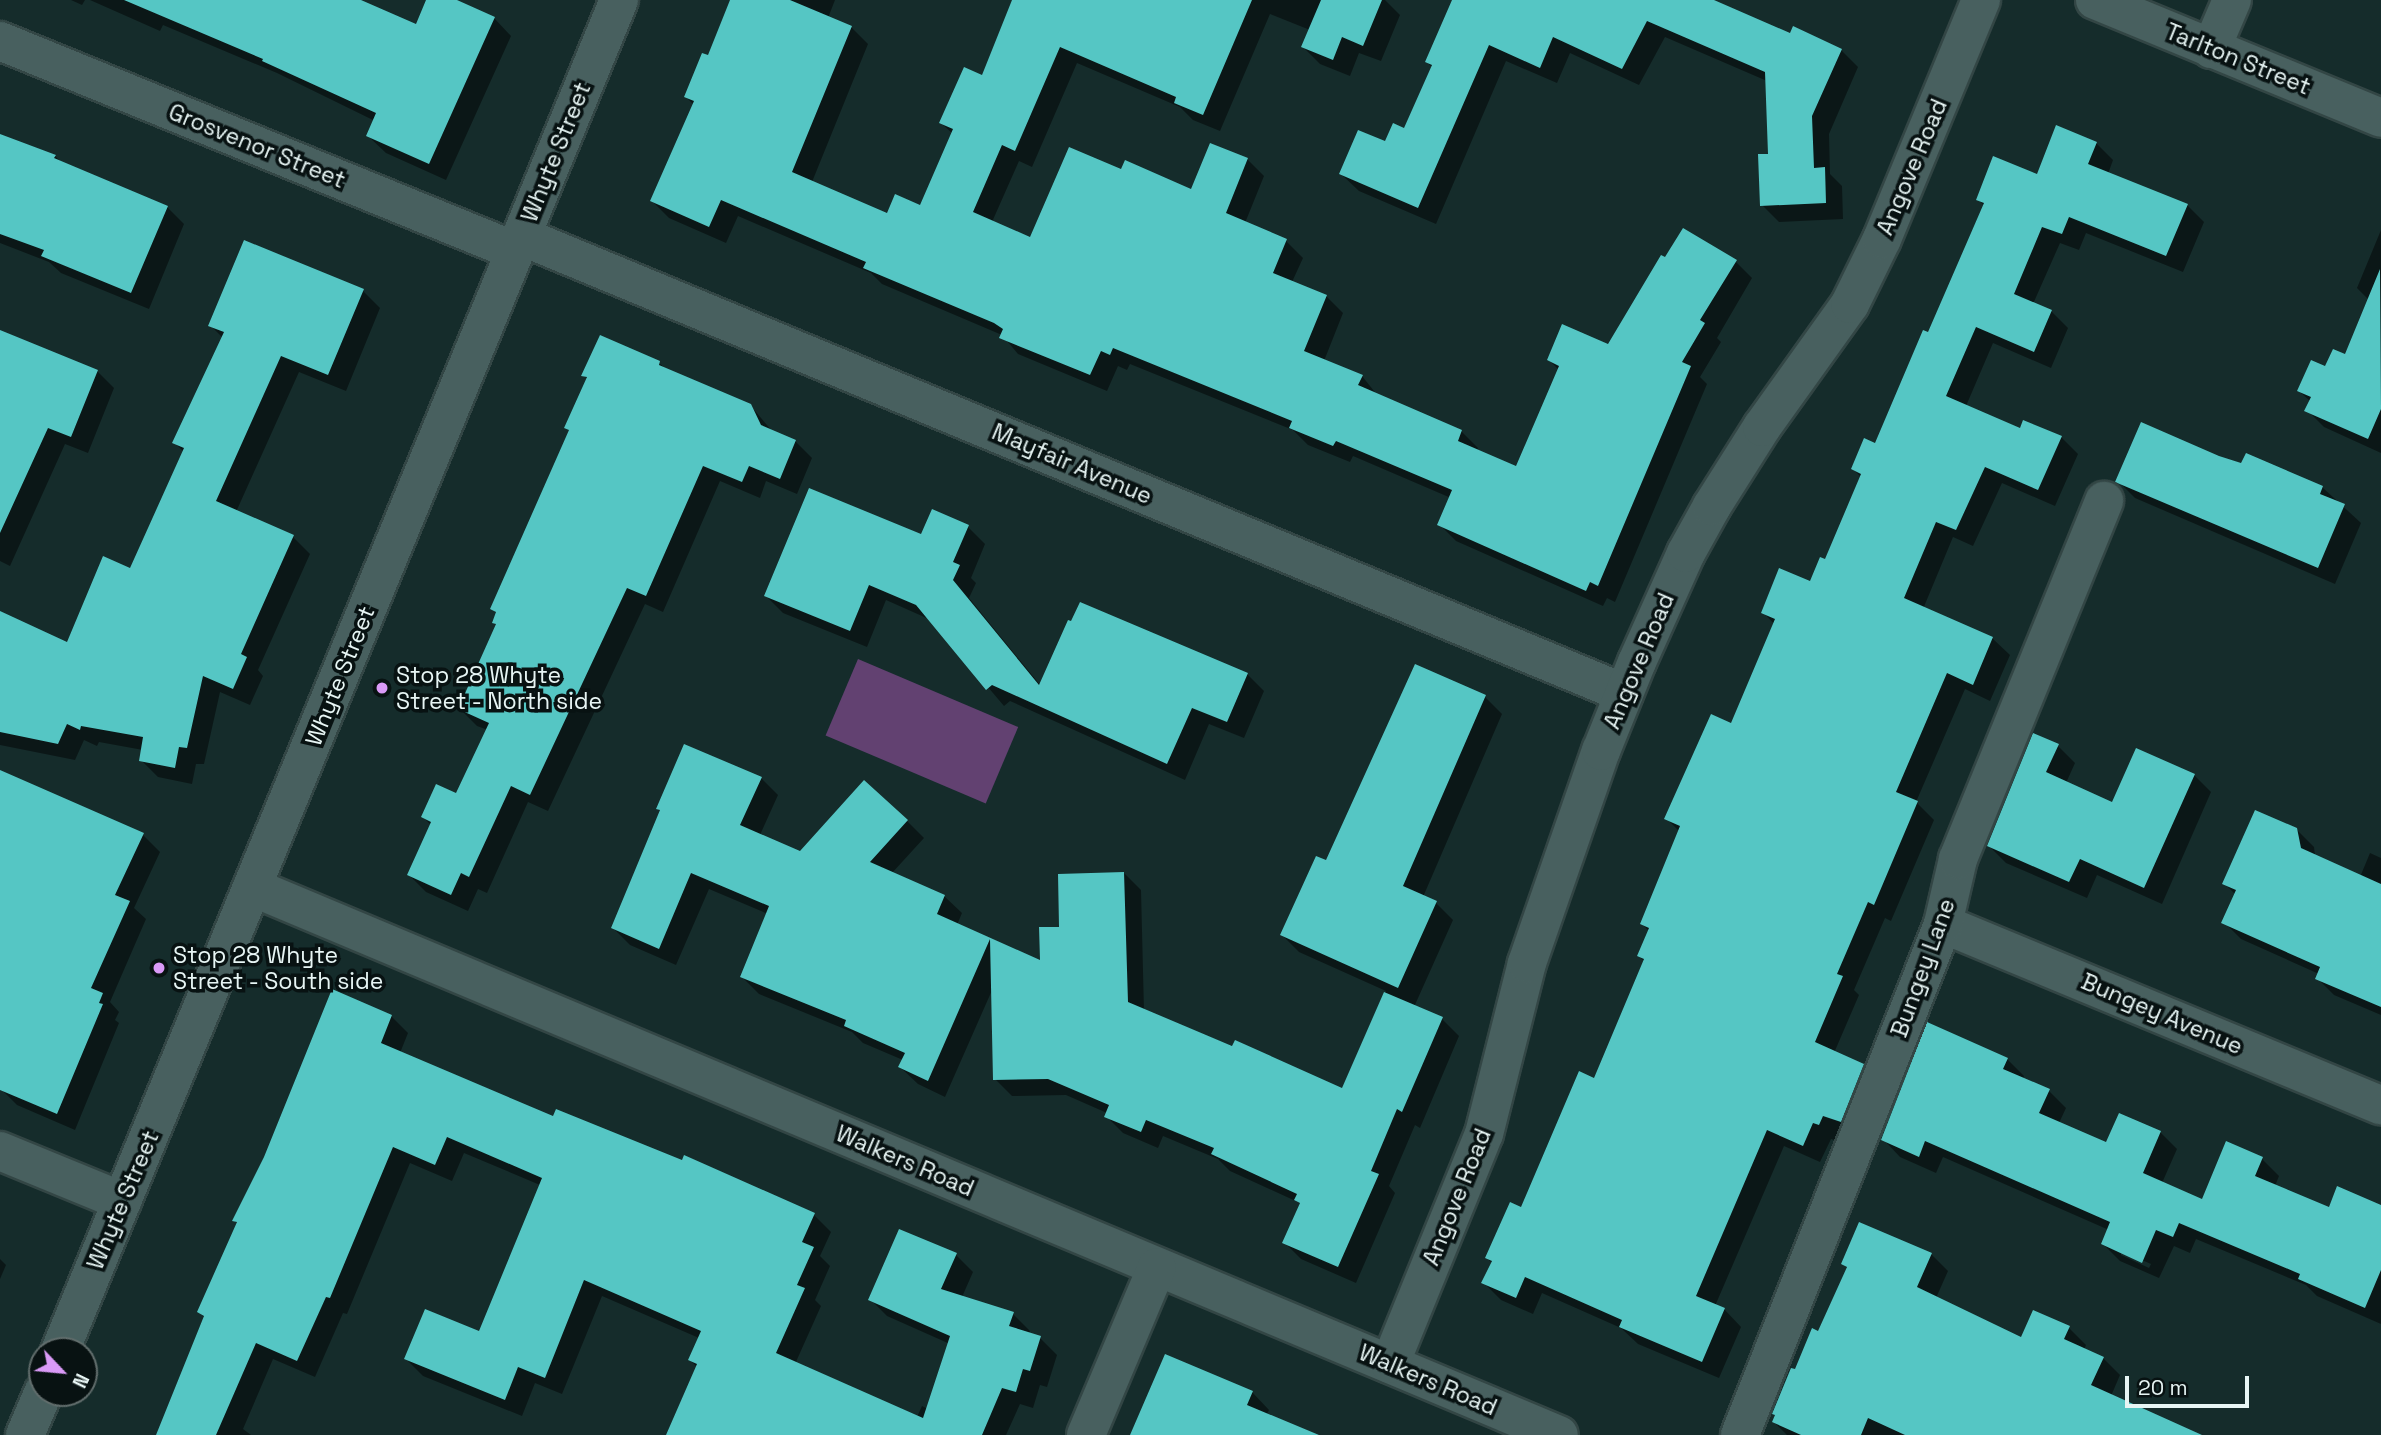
<!DOCTYPE html>
<html>
<head>
<meta charset="utf-8">
<style>
	body { margin:0 }
	#map { position:relative; width:2381px; height:1435px; overflow:hidden; background:#152c2b; font-family:"Space Grotesk",sans-serif }
	div>[style] { position:absolute }
	[style*='--x'] { left:calc(var(--x)*1px); top:calc(var(--y)*1px); width:calc(var(--w)*1px); rotate:calc(var(--a)*1deg) }
	.green>* { inset:0; background:#624171; transform-origin:0 0 }
	.shadow>* { inset:0; background:#0007 }
	.building>* { inset:0; background:#55c6c4 }
	.roads { filter:drop-shadow(2px 0 #334645) drop-shadow(-2px 0 #334645) drop-shadow(0 2px #334645) drop-shadow(0 -2px #334645) }
	.minor>* { height:38px; margin:-19px; padding:0 19px; transform-origin:19px; border-radius:19px; background:#48605f }
	.dots>* { width:19px; height:19px; translate:-50% -50%; box-sizing:border-box; border:4px solid #081212; border-radius:50% }
	span { translate:-50% -50%; white-space:nowrap; text-align:center; line-height:1.15; -webkit-text-stroke:7px #081212; paint-order:stroke }
	.street-label { font-size:23px; color:#e7f5f4 }
	.poi-label { font-size:23px; color:#e7f5f4 }
	.left { translate:0 -50%; text-align:left }
	.north { position:absolute; left:28px; top:1337px; width:70px; height:70px; box-sizing:border-box; background:#081212; border:2px solid #616d6c; border-radius:50%; rotate:116deg; font-size:19px; font-weight:700; line-height:28px; text-align:center; color:#e7f5f4 }
	.north::after { content:''; display:block; margin:auto; width:24px; height:32px; background:#da9af7; clip-path:polygon(50% 0,100% 100%,50% 72%,0 100%) }
	.scale { position:absolute; left:2125px; top:1376px; width:124px; height:32px; box-sizing:border-box; border:4px solid #e7f5f4; border-top:0; padding-left:9px; font-size:21px; line-height:24px; white-space:nowrap; color:#e7f5f4; -webkit-text-stroke:5px #081212; paint-order:stroke }
</style>
</head>
<body>
<div id="map">
	<div class="green">
		<div style="left:858px;top:659px;width:174px;height:83px;rotate:23deg"></div>
	</div>
	<div class="shadow">
		<div style="clip-path:polygon(71px 0,85px 0,82px 5px)"></div>
		<div style="clip-path:polygon(90px 0,357px 0,416px 27px,428px 0,452px 0,494px 18px,511px 36px,446px 180px,386px 153px,368px 136px,375px 121px,277px 73px,163px 25px,160px 31px)"></div>
		<div style="clip-path:polygon(732px 0,835px 0,828px 18px,851px 27px,868px 44px,812px 182px,888px 215px,920px 207px,953px 134px,941px 123px,983px 77px,1013px 0,1385px 0,1400px 15px,1381px 61px,1359px 53px,1350px 76px,1320px 64px,1303px 47px,1310px 30px,1270px 14px,1220px 131px,1193px 120px,1180px 107px,1077px 63px,1032px 167px,1019px 161px,992px 222px,1031px 240px,1122px 171px,1192px 191px,1247px 159px,1264px 176px,1245px 223px,1286px 241px,1303px 258px,1292px 282px,1326px 296px,1343px 313px,1324px 361px,1362px 376px,1378px 396px,1461px 431px,1478px 448px,1477px 451px,1517px 469px,1559px 370px,1549px 360px,1608px 346px,1736px 262px,1752px 278px,1717px 338px,1721px 342px,1700px 377px,1707px 384px,1615px 602px,1607px 598px,1603px 606px,1456px 541px,1439px 524px,1451px 498px,1353px 456px,1350px 462px,1308px 445px,1293px 430px,1130px 364px,1127px 370px,1118px 366px,1107px 391px,1018px 354px,1002px 335px,882px 284px,871px 273px,738px 216px,726px 243px,669px 218px,652px 201px,694px 105px,686px 97px,709px 58px)"></div>
		<div style="clip-path:polygon(1454px 0,1709px 0,1791px 35px,1841px 50px,1858px 67px,1829px 134px,1830px 174px,1842px 186px,1843px 219px,1779px 222px,1762px 205px,1769px 156px,1767px 81px,1665px 37px,1639px 85px,1570px 53px,1557px 83px,1506px 61px,1436px 224px,1359px 191px,1341px 174px,1405px 130px,1433px 68px,1427px 62px)"></div>
		<div style="clip-path:polygon(0 136px,55px 156px,62px 163px,167px 207px,184px 224px,149px 309px,61px 273px,49px 262px,0 243px)"></div>
		<div style="clip-path:polygon(2096px 143px,2113px 160px,2108px 174px,2187px 205px,2204px 222px,2183px 272px,2086px 233px,2079px 250px,2060px 243px,2033px 304px,2051px 311px,2068px 328px,2051px 368px,1993px 343px,1966px 406px,2021px 430px,2061px 437px,2078px 454px,2055px 506px,2002px 483px,1973px 546px,1953px 537px,1923px 609px,1992px 638px,2010px 655px,1990px 701px,1965px 689px,1916px 802px,1934px 820px,1891px 921px,1885px 918px,1854px 990px,1859px 995px,1834px 1053px,1863px 1065px,1880px 1083px,1837px 1141px,1831px 1139px,1820px 1162px,1784px 1146px,1715px 1306px,1724px 1309px,1741px 1327px,1719px 1378px,1638px 1344px,1621px 1328px,1542px 1293px,1533px 1314px,1501px 1300px,1484px 1283px,1492px 1263px,1487px 1258px,1522px 1209px,1595px 1080px,1644px 961px,1639px 956px,1649px 931px,1642px 924px,1679px 831px,1666px 818px,1732px 725px,1775px 625px,1763px 612px,1811px 583px,1825px 562px,1862px 478px,1853px 469px,1876px 445px,1929px 335px,1984px 206px,1978px 199px,2038px 176px)"></div>
		<div style="clip-path:polygon(2381px 230px,2381px 453px,2324px 427px,2307px 410px,2311px 402px,2299px 391px,2346px 357px,2369px 300px,2357px 288px)"></div>
		<div style="clip-path:polygon(363px 291px,380px 308px,346px 391px,299px 372px,236px 512px,293px 537px,310px 554px,258px 670px,263px 676px,250px 705px,220px 692px,204px 764px,196px 764px,192px 784px,158px 777px,141px 760px,143px 750px,99px 742px,97px 746px,84px 740px,75px 760px,0 745px,0 613px,68px 645px,131px 570px,184px 452px,175px 443px,223px 338px,210px 325px)"></div>
		<div style="clip-path:polygon(0 332px,97px 371px,114px 388px,88px 453px,65px 444px,10px 566px,0 561px)"></div>
		<div style="clip-path:polygon(659px 363px,667px 370px,750px 405px,772px 431px,795px 441px,812px 458px,797px 494px,766px 481px,760px 498px,720px 481px,663px 612px,645px 604px,548px 811px,528px 802px,487px 893px,478px 889px,468px 911px,426px 892px,409px 875px,432px 826px,423px 817px,457px 795px,488px 730px,477px 726px,460px 709px,497px 626px,494px 622px,497px 614px,492px 608px,570px 431px,588px 379px,583px 375px)"></div>
		<div style="clip-path:polygon(2219px 457px,2322px 487px,2361px 523px,2335px 584px,2135px 498px,2118px 481px)"></div>
		<div style="clip-path:polygon(968px 527px,985px 544px,971px 578px,976px 583px,969px 598px,1041px 686px,1247px 674px,1264px 691px,1244px 738px,1209px 724px,1185px 780px,1010px 701px,1004px 706px,931px 620px,886px 600px,867px 647px,783px 613px,766px 596px,922px 536px)"></div>
		<div style="clip-path:polygon(1485px 697px,1502px 714px,1423px 897px,1436px 903px,1453px 920px,1414px 1007px,1442px 1019px,1459px 1036px,1420px 1128px,1415px 1125px,1389px 1186px,1395px 1193px,1356px 1283px,1301px 1259px,1284px 1242px,1300px 1203px,1230px 1171px,1218px 1159px,1163px 1136px,1158px 1148px,1123px 1133px,1106px 1116px,1107px 1113px,1066px 1095px,1012px 1096px,995px 1079px,993px 988px,945px 1097px,918px 1084px,900px 1067px,903px 1060px,863px 1043px,852px 1032px,759px 994px,742px 977px,768px 914px,709px 889px,676px 965px,630px 945px,613px 928px,661px 812px,658px 808px,761px 778px,778px 795px,760px 835px,800px 853px,907px 821px,924px 838px,892px 873px,944px 896px,962px 913px,957px 925px,1042px 962px,1061px 929px,1124px 873px,1141px 890px,1144px 1011px,1343px 1090px,1386px 991px,1299px 952px,1282px 935px,1327px 862px)"></div>
		<div style="clip-path:polygon(2058px 746px,2075px 763px,2066px 783px,2113px 804px,2194px 775px,2211px 792px,2162px 904px,2097px 875px,2087px 898px,2006px 863px,1989px 846px)"></div>
		<div style="clip-path:polygon(0 772px,143px 835px,160px 852px,134px 908px,146px 919px,110px 1002px,119px 1012px,115px 1020px,119px 1023px,75px 1130px,17px 1105px,0 1088px)"></div>
		<div style="clip-path:polygon(2296px 829px,2314px 847px,2315px 856px,2360px 877px,2370px 853px,2381px 858px,2381px 1015px,2334px 995px,2317px 978px,2319px 974px,2241px 939px,2224px 922px,2236px 895px,2224px 883px)"></div>
		<div style="clip-path:polygon(391px 1016px,408px 1033px,400px 1053px,554px 1118px,814px 1215px,831px 1232px,820px 1256px,830px 1266px,815px 1300px,821px 1306px,795px 1364px,917px 1417px,922px 1406px,928px 1409px,950px 1344px,887px 1316px,870px 1299px,956px 1255px,973px 1272px,962px 1297px,1013px 1314px,1030px 1331px,1029px 1334px,1040px 1338px,1057px 1355px,1047px 1387px,1040px 1385px,1033px 1408px,1020px 1404px,1006px 1435px,675px 1435px,698px 1368px,690px 1360px,699px 1338px,602px 1296px,562px 1394px,535px 1383px,522px 1416px,423px 1376px,406px 1359px,480px 1333px,540px 1185px,464px 1153px,452px 1181px,410px 1163px,347px 1314px,343px 1313px,315px 1377px,273px 1359px,243px 1429px,251px 1435px,157px 1435px,205px 1318px,199px 1312px,238px 1224px,234px 1220px)"></div>
		<div style="clip-path:polygon(evenodd,2007px 1059px,2024px 1076px,2023px 1079px,2049px 1091px,2066px 1108px,2059px 1123px,2107px 1144px,2160px 1132px,2177px 1149px,2162px 1183px,2203px 1201px,2262px 1159px,2279px 1176px,2275px 1186px,2330px 1209px,2381px 1207px,2381px 1324px,2317px 1296px,2306px 1285px,2196px 1239px,2190px 1253px,2174px 1246px,2159px 1278px,2120px 1261px,2103px 1244px,2109px 1230px,1943px 1157px,1936px 1173px,1900px 1157px,1883px 1139px,2007px 1059px,2121px 1251px,2151px 1264px,2149px 1268px,2121px 1255px,2121px 1251px)"></div>
		<div style="clip-path:polygon(1931px 1254px,1948px 1271px,1936px 1298px,2022px 1339px,2069px 1328px,2086px 1345px,2084px 1350px,2103px 1358px,2120px 1375px,2111px 1396px,2175px 1435px,1787px 1435px,1774px 1422px,1795px 1372px,1819px 1334px,1848px 1269px,1843px 1264px)"></div>
		<div style="clip-path:polygon(0 1259px,6px 1265px,0 1279px)"></div>
		<div style="clip-path:polygon(1252px 1392px,1269px 1410px,1267px 1414px,1308px 1435px,1132px 1435px)"></div>
	</div>
	<div class="building">
		<div style="clip-path:polygon(124px 0,361px 0,416px 24px,426px 0,457px 0,495px 17px,429px 164px,366px 136px,376px 113px,262px 61px,263px 59px)"></div>
		<div style="clip-path:polygon(730px 0,790px 0,852px 26px,792px 172px,887px 213px,895px 194px,920px 205px,953px 129px,939px 123px,964px 67px,982px 75px,1012px 0,1252px 0,1203px 115px,1174px 103px,1176px 97px,1060px 47px,1015px 151px,1002px 145px,973px 212px,1030px 237px,1069px 147px,1121px 169px,1125px 160px,1191px 189px,1210px 143px,1248px 158px,1226px 213px,1287px 239px,1273px 273px,1327px 295px,1304px 351px,1363px 375px,1358px 385px,1462px 430px,1458px 441px,1516px 466px,1559px 366px,1547px 360px,1562px 324px,1608px 344px,1661px 255px,1665px 257px,1683px 228px,1737px 260px,1700px 320px,1705px 323px,1682px 362px,1691px 366px,1598px 586px,1590px 582px,1586px 591px,1437px 525px,1452px 490px,1336px 441px,1333px 446px,1289px 428px,1292px 421px,1113px 348px,1110px 355px,1101px 351px,1090px 375px,999px 338px,1003px 329px,994px 323px,863px 268px,866px 262px,721px 200px,709px 227px,650px 201px,694px 101px,684px 97px,702px 53px,708px 55px)"></div>
		<div style="clip-path:polygon(1321px 0,1382px 0,1363px 46px,1342px 37px,1333px 60px,1301px 47px)"></div>
		<div style="clip-path:polygon(1452px 0,1714px 0,1790px 33px,1793px 26px,1842px 49px,1812px 116px,1814px 168px,1825px 167px,1826px 203px,1760px 206px,1758px 154px,1768px 154px,1765px 72px,1647px 21px,1622px 69px,1553px 37px,1540px 68px,1489px 45px,1418px 208px,1339px 174px,1358px 130px,1385px 141px,1393px 123px,1404px 128px,1432px 65px,1425px 62px)"></div>
		<div style="clip-path:polygon(2056px 125px,2097px 142px,2088px 164px,2188px 204px,2166px 256px,2069px 217px,2062px 234px,2042px 227px,2014px 294px,2052px 310px,2034px 352px,1976px 327px,1946px 396px,2020px 428px,2023px 420px,2062px 436px,2038px 490px,1985px 467px,1956px 530px,1936px 522px,1904px 598px,1993px 637px,1973px 685px,1947px 673px,1896px 792px,1918px 801px,1874px 905px,1868px 902px,1837px 974px,1843px 976px,1815px 1042px,1864px 1064px,1841px 1122px,1823px 1116px,1819px 1125px,1813px 1123px,1803px 1146px,1767px 1130px,1696px 1296px,1725px 1308px,1702px 1362px,1619px 1327px,1622px 1320px,1525px 1277px,1516px 1298px,1481px 1283px,1492px 1261px,1485px 1258px,1510px 1202px,1521px 1207px,1579px 1071px,1594px 1078px,1644px 959px,1637px 956px,1649px 928px,1640px 924px,1680px 826px,1664px 819px,1711px 714px,1731px 723px,1775px 619px,1761px 613px,1779px 568px,1810px 581px,1820px 557px,1825px 559px,1861px 474px,1851px 469px,1864px 438px,1875px 443px,1923px 330px,1928px 332px,1984px 203px,1976px 200px,1993px 156px,2037px 174px)"></div>
		<div style="clip-path:polygon(0 134px,56px 155px,54px 158px,168px 206px,131px 293px,41px 256px,44px 250px,0 234px)"></div>
		<div style="clip-path:polygon(244px 240px,364px 289px,328px 375px,281px 356px,216px 501px,294px 535px,241px 654px,247px 657px,233px 689px,203px 676px,187px 748px,179px 747px,175px 768px,139px 761px,143px 737px,81px 726px,80px 730px,67px 724px,58px 744px,0 732px,0 611px,67px 642px,103px 556px,130px 568px,184px 448px,172px 443px,224px 332px,208px 326px)"></div>
		<div style="clip-path:polygon(2380px 269px,2381px 409px,2368px 439px,2304px 411px,2311px 397px,2297px 391px,2311px 360px,2325px 366px,2333px 349px,2345px 354px)"></div>
		<div style="clip-path:polygon(0 330px,98px 370px,71px 437px,48px 428px,0 533px)"></div>
		<div style="clip-path:polygon(600px 335px,660px 361px,659px 365px,751px 404px,761px 425px,796px 440px,780px 479px,749px 466px,742px 482px,703px 466px,646px 596px,627px 588px,530px 795px,511px 786px,469px 877px,461px 873px,451px 895px,407px 875px,431px 822px,421px 817px,436px 784px,456px 793px,489px 723px,458px 709px,496px 624px,492px 623px,496px 612px,490px 609px,569px 430px,564px 428px,587px 377px,581px 376px)"></div>
		<div style="clip-path:polygon(2141px 422px,2219px 456px,2241px 463px,2246px 453px,2323px 486px,2320px 494px,2345px 504px,2318px 568px,2115px 482px)"></div>
		<div style="clip-path:polygon(809px 488px,921px 534px,932px 509px,969px 525px,953px 562px,960px 565px,953px 580px,1039px 685px,1068px 620px,1071px 621px,1080px 602px,1248px 673px,1227px 722px,1192px 708px,1167px 764px,992px 685px,986px 690px,916px 605px,869px 585px,850px 631px,764px 596px)"></div>
		<div style="clip-path:polygon(1415px 664px,1486px 695px,1403px 886px,1437px 901px,1398px 988px,1280px 935px,1316px 856px,1326px 860px)"></div>
		<div style="clip-path:polygon(2033px 733px,2059px 744px,2046px 772px,2112px 802px,2136px 748px,2195px 774px,2144px 888px,2080px 859px,2069px 882px,1987px 846px)"></div>
		<div style="clip-path:polygon(684px 744px,762px 777px,740px 825px,800px 851px,864px 780px,908px 820px,870px 862px,945px 895px,937px 914px,1040px 960px,1039px 927px,1059px 927px,1058px 874px,1124px 872px,1128px 1002px,1232px 1046px,1235px 1040px,1342px 1088px,1384px 992px,1443px 1017px,1402px 1112px,1397px 1109px,1371px 1171px,1379px 1174px,1338px 1267px,1282px 1243px,1300px 1203px,1294px 1200px,1297px 1194px,1211px 1154px,1214px 1148px,1146px 1120px,1141px 1132px,1104px 1117px,1109px 1105px,1048px 1079px,993px 1080px,990px 939px,928px 1081px,898px 1067px,905px 1053px,844px 1026px,846px 1020px,740px 977px,769px 906px,691px 873px,659px 949px,611px 928px,660px 810px,656px 809px)"></div>
		<div style="clip-path:polygon(0 770px,144px 833px,115px 895px,130px 901px,91px 988px,103px 993px,99px 1003px,103px 1004px,57px 1114px,0 1090px)"></div>
		<div style="clip-path:polygon(2255px 810px,2297px 828px,2301px 848px,2381px 884px,2381px 1007px,2315px 979px,2320px 967px,2221px 923px,2236px 890px,2222px 884px)"></div>
		<div style="clip-path:polygon(332px 989px,392px 1015px,381px 1043px,553px 1116px,556px 1109px,682px 1160px,684px 1155px,815px 1213px,802px 1242px,814px 1247px,797px 1285px,805px 1288px,776px 1353px,923px 1418px,950px 1336px,868px 1300px,899px 1229px,957px 1253px,941px 1289px,1014px 1312px,1009px 1326px,1041px 1336px,1030px 1371px,1023px 1369px,1016px 1392px,1002px 1388px,982px 1435px,666px 1435px,697px 1364px,688px 1360px,701px 1331px,584px 1280px,545px 1378px,518px 1367px,505px 1400px,404px 1359px,425px 1309px,479px 1331px,542px 1178px,447px 1137px,435px 1165px,393px 1147px,330px 1298px,326px 1297px,297px 1361px,256px 1343px,216px 1435px,156px 1435px,204px 1316px,197px 1312px,237px 1222px,232px 1221px,264px 1157px)"></div>
		<div style="clip-path:polygon(1927px 1022px,2008px 1058px,2003px 1069px,2050px 1089px,2039px 1113px,2106px 1142px,2119px 1113px,2161px 1131px,2143px 1173px,2202px 1199px,2226px 1141px,2263px 1157px,2255px 1176px,2329px 1207px,2337px 1186px,2381px 1205px,2381px 1270px,2365px 1308px,2298px 1279px,2300px 1274px,2179px 1223px,2173px 1237px,2156px 1230px,2142px 1263px,2101px 1244px,2110px 1222px,1925px 1141px,1919px 1157px,1881px 1140px)"></div>
		<div style="clip-path:polygon(1859px 1222px,1932px 1253px,1917px 1287px,2021px 1337px,2033px 1310px,2070px 1326px,2064px 1339px,2104px 1357px,2091px 1385px,2202px 1435px,1905px 1435px,1868px 1418px,1861px 1435px,1801px 1435px,1772px 1422px,1775px 1415px,1772px 1414px,1791px 1368px,1795px 1369px,1812px 1328px,1818px 1331px,1847px 1267px,1841px 1264px)"></div>
		<div style="clip-path:polygon(1165px 1354px,1253px 1391px,1247px 1405px,1319px 1435px,1130px 1435px)"></div>
	</div>
	<div class="roads">
		<div class="minor">
			<div style="--x:2095;--y:0;--w:309;--a:22.4"></div>
			<div style="--x:0;--y:41;--w:556;--a:22.18"></div>
			<div style="--x:2211;--y:49;--w:53;--a:-66.8"></div>
			<div style="--x:521;--y:236;--w:1194;--a:22.51"></div>
			<div style="--x:252;--y:887;--w:1417;--a:22.75"></div>
			<div style="--x:1943;--y:924;--w:474;--a:22.5"></div>
			<div style="--x:0;--y:1151;--w:132;--a:22.3"></div>
			<div style="--x:60;--y:1351;--w:1462;--a:-67.52"></div>
			<div style="--x:1390;--y:1364;--w:248;--a:-67.8"></div>
			<div style="--x:1484;--y:1134;--w:176;--a:-75.9"></div>
			<div style="--x:1527;--y:963;--w:225;--a:-70.8"></div>
			<div style="--x:1601;--y:751;--w:96;--a:-68"></div>
			<div style="--x:1637;--y:662;--w:120;--a:-65.8"></div>
			<div style="--x:1686;--y:553;--w:54;--a:-61"></div>
			<div style="--x:1712;--y:506;--w:93;--a:-57.7"></div>
			<div style="--x:1762;--y:427;--w:151;--a:-54.4"></div>
			<div style="--x:1850;--y:304;--w:72;--a:-63.8"></div>
			<div style="--x:1882;--y:239;--w:259;--a:-67.5"></div>
			<div style="--x:25;--y:1435;--w:46;--a:-66.8"></div>
			<div style="--x:1086;--y:1435;--w:182;--a:-67.1"></div>
			<div style="--x:1740;--y:1435;--w:550;--a:-68.33"></div>
			<div style="--x:1943;--y:924;--w:67;--a:-77"></div>
			<div style="--x:1958;--y:859;--w:387;--a:-67.8"></div>
		</div>
	</div>
	<div class="dots">
		<div style="left:382px;top:688px;background:#da9af7"></div>
		<div style="left:159px;top:968px;background:#da9af7"></div>
	</div>
	<div class="street-label">
		<span style="left:2238px;top:59px;rotate:22deg">Tarlton Street</span>
		<span style="left:257px;top:146px;rotate:22deg">Grosvenor Street</span>
		<span style="left:556px;top:152px;rotate:-68deg">Whyte Street</span>
		<span style="left:1912px;top:167px;rotate:-67deg">Angove Road</span>
		<span style="left:1072px;top:464px;rotate:23deg">Mayfair Avenue</span>
		<span style="left:1639px;top:661px;rotate:-67deg">Angove Road</span>
		<span style="left:340px;top:676px;rotate:-68deg">Whyte Street</span>
		<span style="left:1923px;top:968px;rotate:-70deg">Bungey Lane</span>
		<span style="left:2162px;top:1014px;rotate:23deg">Bungey Avenue</span>
		<span style="left:905px;top:1161px;rotate:23deg">Walkers Road</span>
		<span style="left:1457px;top:1197px;rotate:-68deg">Angove Road</span>
		<span style="left:123px;top:1200px;rotate:-67deg">Whyte Street</span>
		<span style="left:1428px;top:1380px;rotate:23deg">Walkers Road</span>
	</div>
	<div class="poi-label">
		<span class="left" style="left:396px;top:688px">Stop 28 Whyte<br>Street - North side</span>
		<span class="left" style="left:173px;top:968px">Stop 28 Whyte<br>Street - South side</span>
	</div>
	<div class="north">N</div>
	<div class="scale">20 m</div>
</div>
</body>
</html>
